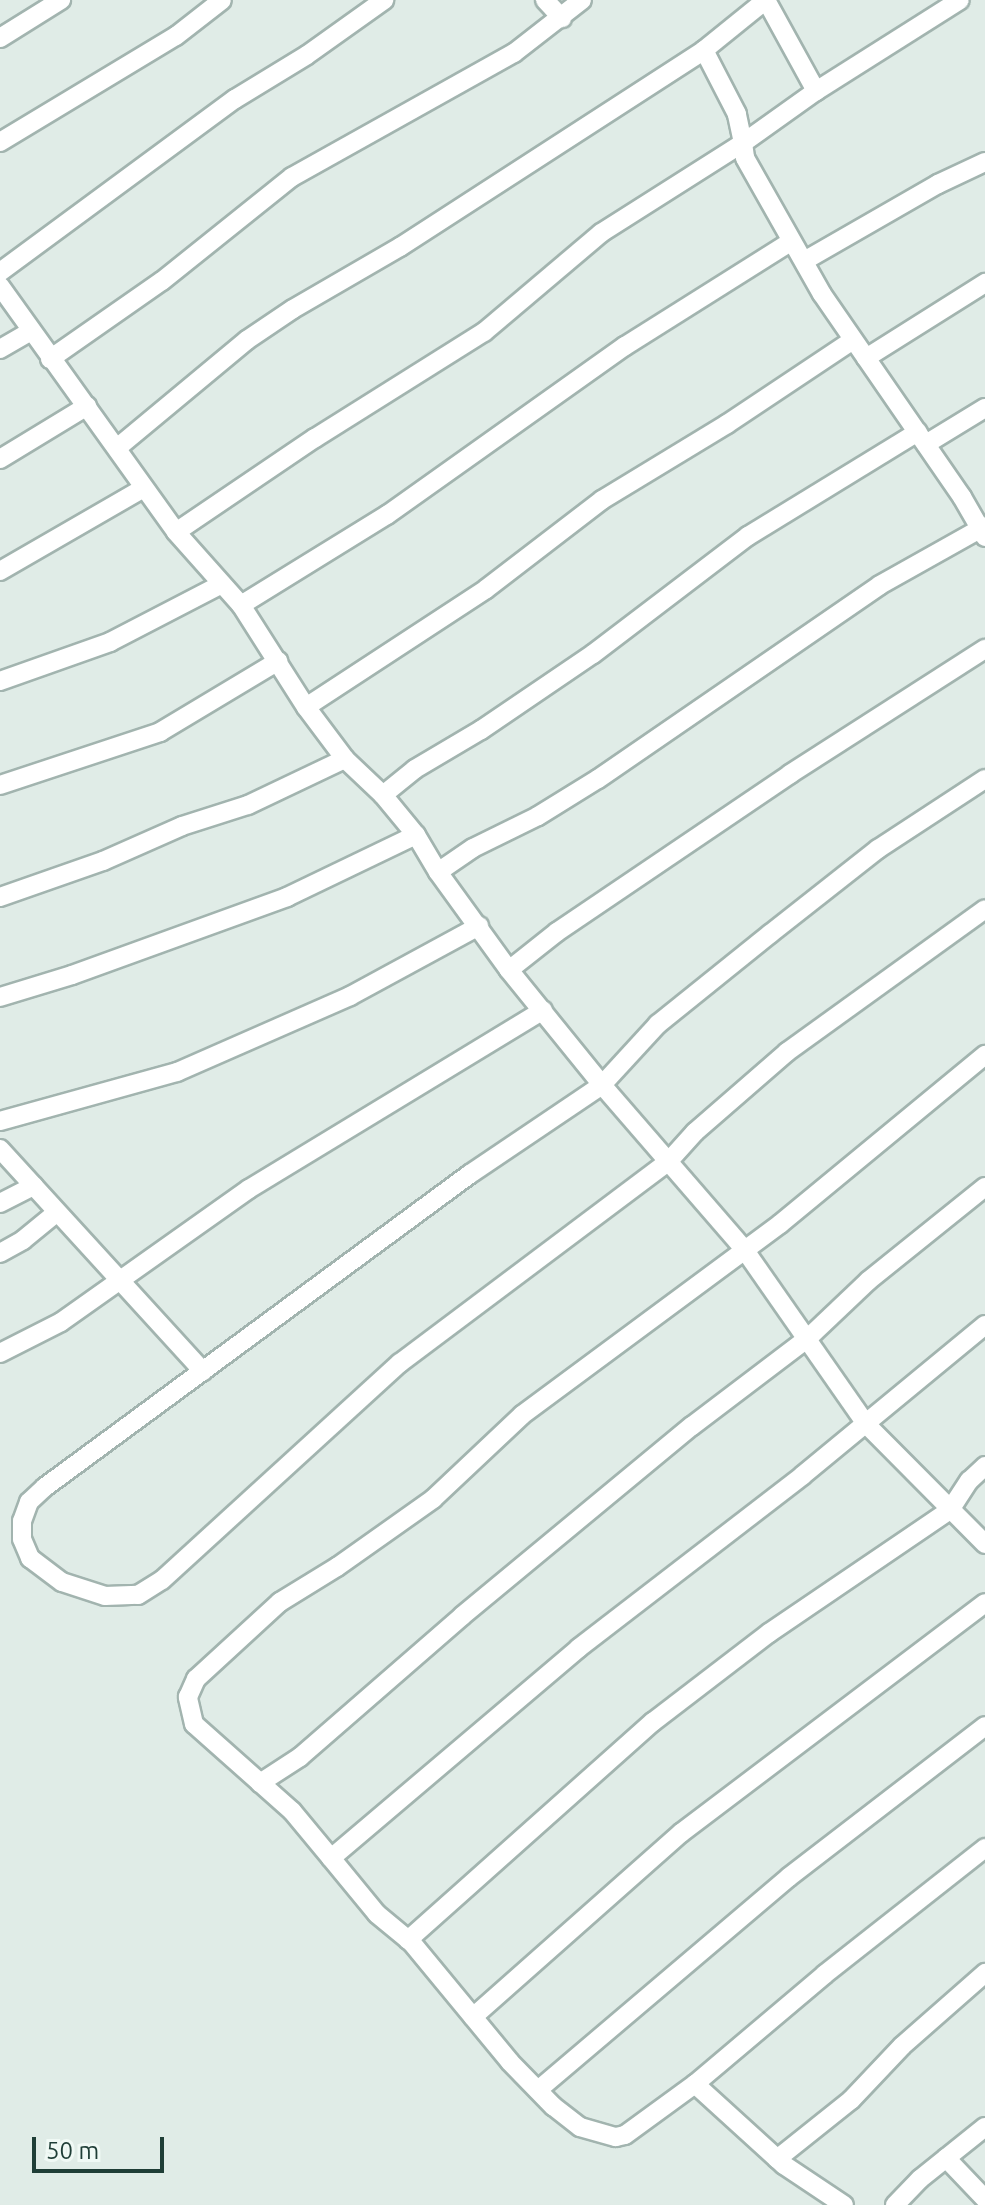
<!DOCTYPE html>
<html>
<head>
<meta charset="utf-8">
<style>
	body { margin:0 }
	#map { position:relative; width:985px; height:2205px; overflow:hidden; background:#e0ece7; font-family:Ubuntu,sans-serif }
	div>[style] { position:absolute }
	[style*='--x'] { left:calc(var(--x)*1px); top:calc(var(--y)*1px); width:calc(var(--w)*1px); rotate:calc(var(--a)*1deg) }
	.roads { filter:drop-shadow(2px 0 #a2b4af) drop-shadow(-2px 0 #a2b4af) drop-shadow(0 2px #a2b4af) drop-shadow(0 -2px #a2b4af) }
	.minor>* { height:18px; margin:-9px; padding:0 9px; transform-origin:9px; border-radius:9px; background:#fff }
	span { translate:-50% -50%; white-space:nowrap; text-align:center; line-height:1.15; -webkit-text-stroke:6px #f0f9f5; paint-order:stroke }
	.scale { position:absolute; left:32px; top:2137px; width:132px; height:36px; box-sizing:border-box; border:4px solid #1f3e37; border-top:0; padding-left:10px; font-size:24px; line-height:28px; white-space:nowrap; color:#1f3e37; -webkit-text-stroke:6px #f0f9f5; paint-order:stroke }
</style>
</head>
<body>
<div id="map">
	<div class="roads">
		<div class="minor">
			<div style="--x:545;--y:0;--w:25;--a:47"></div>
			<div style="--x:766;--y:0;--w:104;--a:61.2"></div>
			<div style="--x:816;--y:91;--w:90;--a:144.5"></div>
			<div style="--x:743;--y:143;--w:15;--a:82"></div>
			<div style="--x:745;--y:158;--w:156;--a:60.5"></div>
			<div style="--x:822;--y:294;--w:247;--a:55.4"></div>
			<div style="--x:962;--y:497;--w:46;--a:60.1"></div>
			<div style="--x:0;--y:38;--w:72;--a:-31.9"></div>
			<div style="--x:816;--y:91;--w:170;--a:-32.3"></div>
			<div style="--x:0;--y:142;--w:205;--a:-31.1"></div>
			<div style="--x:176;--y:36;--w:58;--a:-38"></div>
			<div style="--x:804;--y:261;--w:155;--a:-29.9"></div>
			<div style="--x:938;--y:184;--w:52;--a:-25.1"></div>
			<div style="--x:0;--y:272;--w:292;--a:-36.4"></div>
			<div style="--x:235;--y:99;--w:84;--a:-31.4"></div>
			<div style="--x:307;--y:55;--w:95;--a:-35.5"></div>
			<div style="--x:0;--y:286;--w:302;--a:54.4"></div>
			<div style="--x:176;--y:532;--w:98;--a:48.3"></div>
			<div style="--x:241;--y:605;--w:121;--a:57.5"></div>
			<div style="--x:306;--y:707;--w:65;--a:53.1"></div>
			<div style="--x:345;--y:759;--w:52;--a:43.5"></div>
			<div style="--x:383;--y:795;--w:52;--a:50.5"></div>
			<div style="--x:416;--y:835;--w:43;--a:59.3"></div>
			<div style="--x:438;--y:872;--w:121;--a:54.1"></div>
			<div style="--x:509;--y:970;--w:148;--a:51"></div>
			<div style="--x:602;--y:1085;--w:217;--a:49.1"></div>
			<div style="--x:744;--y:1249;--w:213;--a:55.1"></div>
			<div style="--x:866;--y:1424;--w:169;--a:45.2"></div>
			<div style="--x:0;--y:349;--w:34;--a:-30"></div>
			<div style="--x:866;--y:358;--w:141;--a:-32.2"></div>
			<div style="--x:50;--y:359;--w:136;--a:-34.9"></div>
			<div style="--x:162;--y:281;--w:166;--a:-38.7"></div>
			<div style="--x:292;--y:177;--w:254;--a:-29.2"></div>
			<div style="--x:514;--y:53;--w:86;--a:-37.9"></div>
			<div style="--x:926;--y:444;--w:69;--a:-31.4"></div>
			<div style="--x:117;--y:448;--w:169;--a:-39.7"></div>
			<div style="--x:247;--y:340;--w:55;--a:-34"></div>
			<div style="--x:293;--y:309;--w:124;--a:-30.1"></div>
			<div style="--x:400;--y:247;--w:362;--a:-32.9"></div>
			<div style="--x:704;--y:50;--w:80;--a:-38.9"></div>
			<div style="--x:0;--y:459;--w:102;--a:-31.3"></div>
			<div style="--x:176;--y:532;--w:168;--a:-34.1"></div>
			<div style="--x:315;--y:438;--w:199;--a:-32.1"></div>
			<div style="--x:484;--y:332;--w:153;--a:-40.2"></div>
			<div style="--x:601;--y:233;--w:168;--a:-32.4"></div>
			<div style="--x:743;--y:143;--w:30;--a:-102"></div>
			<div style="--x:737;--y:114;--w:72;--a:-117.3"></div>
			<div style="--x:0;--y:571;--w:166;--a:-30"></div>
			<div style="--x:241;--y:605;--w:172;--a:-31.7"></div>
			<div style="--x:387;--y:515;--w:292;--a:-35.4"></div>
			<div style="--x:625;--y:346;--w:195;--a:-32.2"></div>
			<div style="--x:0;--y:681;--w:117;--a:-19.5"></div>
			<div style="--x:110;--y:642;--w:126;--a:-27.4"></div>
			<div style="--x:306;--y:707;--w:215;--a:-33.2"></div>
			<div style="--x:486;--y:589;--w:146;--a:-37.5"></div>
			<div style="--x:602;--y:500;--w:146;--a:-31.3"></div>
			<div style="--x:727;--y:424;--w:151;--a:-33.7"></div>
			<div style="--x:985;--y:779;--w:128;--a:146.8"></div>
			<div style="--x:878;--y:849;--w:137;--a:141.8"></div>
			<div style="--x:770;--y:934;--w:144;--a:141.2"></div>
			<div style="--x:658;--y:1024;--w:83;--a:132.6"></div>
			<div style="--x:602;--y:1085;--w:159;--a:146"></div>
			<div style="--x:470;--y:1174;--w:528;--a:143.63"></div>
			<div style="--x:45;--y:1487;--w:22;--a:137"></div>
			<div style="--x:29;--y:1502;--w:20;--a:110"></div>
			<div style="--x:22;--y:1521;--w:18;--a:90"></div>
			<div style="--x:22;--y:1539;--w:21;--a:67"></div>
			<div style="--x:30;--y:1558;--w:40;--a:37"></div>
			<div style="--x:62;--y:1582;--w:45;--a:18"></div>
			<div style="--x:105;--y:1596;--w:33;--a:-2"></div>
			<div style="--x:138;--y:1595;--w:28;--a:-32"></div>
			<div style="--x:162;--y:1580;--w:322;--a:-42.4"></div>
			<div style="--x:400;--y:1363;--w:335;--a:-36.9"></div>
			<div style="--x:668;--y:1162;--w:40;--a:-48"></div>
			<div style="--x:695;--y:1132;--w:122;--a:-41"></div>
			<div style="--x:787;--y:1052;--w:244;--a:-35.8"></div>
			<div style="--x:0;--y:785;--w:169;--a:-18.3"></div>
			<div style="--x:160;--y:732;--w:138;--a:-31"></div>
			<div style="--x:383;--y:795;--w:41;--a:-39.1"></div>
			<div style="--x:415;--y:769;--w:77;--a:-30.6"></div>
			<div style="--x:481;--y:730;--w:135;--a:-34.2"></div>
			<div style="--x:593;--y:654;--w:195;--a:-37.3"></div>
			<div style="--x:748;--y:536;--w:199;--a:-31.5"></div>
			<div style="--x:438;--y:872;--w:42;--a:-34.4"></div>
			<div style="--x:473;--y:848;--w:72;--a:-26.2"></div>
			<div style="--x:538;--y:816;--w:70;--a:-31.7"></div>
			<div style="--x:598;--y:779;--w:342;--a:-34.5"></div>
			<div style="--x:880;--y:585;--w:120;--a:-29.3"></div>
			<div style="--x:0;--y:897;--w:109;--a:-19.3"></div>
			<div style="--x:103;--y:861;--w:86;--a:-23.9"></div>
			<div style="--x:182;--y:826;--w:69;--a:-17.7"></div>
			<div style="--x:248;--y:805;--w:107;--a:-25.4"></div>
			<div style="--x:509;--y:970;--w:61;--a:-38.4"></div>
			<div style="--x:557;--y:932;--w:282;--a:-34.1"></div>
			<div style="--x:790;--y:774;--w:232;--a:-32.7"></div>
			<div style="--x:0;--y:997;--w:75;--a:-17"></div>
			<div style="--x:72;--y:975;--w:229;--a:-19.9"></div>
			<div style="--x:287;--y:897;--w:143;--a:-25.7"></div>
			<div style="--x:0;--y:1121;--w:184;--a:-15.5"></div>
			<div style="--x:177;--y:1072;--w:189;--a:-23.7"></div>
			<div style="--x:350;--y:996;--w:147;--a:-28.5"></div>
			<div style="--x:0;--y:1149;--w:301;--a:47.6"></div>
			<div style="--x:0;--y:1203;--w:38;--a:-27"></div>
			<div style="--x:0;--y:1253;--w:26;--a:-29"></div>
			<div style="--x:23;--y:1240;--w:43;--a:-39.3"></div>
			<div style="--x:985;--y:1325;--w:237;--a:140.5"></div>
			<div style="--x:802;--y:1476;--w:282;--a:142.4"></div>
			<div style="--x:579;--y:1648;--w:325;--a:139.7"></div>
			<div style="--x:331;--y:1858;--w:72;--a:50.6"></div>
			<div style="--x:377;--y:1914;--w:45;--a:39.6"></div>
			<div style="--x:412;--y:1943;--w:154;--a:50.5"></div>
			<div style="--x:510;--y:2062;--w:62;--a:45.7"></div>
			<div style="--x:553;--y:2106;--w:34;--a:38"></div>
			<div style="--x:580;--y:2127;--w:37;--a:16"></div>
			<div style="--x:616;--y:2137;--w:9;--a:-13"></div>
			<div style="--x:625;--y:2135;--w:87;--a:-36.1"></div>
			<div style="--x:695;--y:2084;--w:170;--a:-40.2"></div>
			<div style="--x:825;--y:1974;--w:204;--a:-38.2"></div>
			<div style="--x:0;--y:1353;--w:68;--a:-26.9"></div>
			<div style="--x:61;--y:1322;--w:230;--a:-35.3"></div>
			<div style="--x:249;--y:1189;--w:344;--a:-31.3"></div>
			<div style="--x:260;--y:1783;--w:48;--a:-33"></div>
			<div style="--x:300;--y:1757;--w:215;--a:-41"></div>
			<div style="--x:462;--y:1616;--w:298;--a:-39.6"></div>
			<div style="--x:692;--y:1426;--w:146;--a:-37.2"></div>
			<div style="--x:808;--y:1338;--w:83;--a:-43.5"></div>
			<div style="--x:868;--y:1281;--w:150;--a:-38.8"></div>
			<div style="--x:331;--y:1858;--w:61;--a:-129.7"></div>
			<div style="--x:292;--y:1811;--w:131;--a:-138.4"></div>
			<div style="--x:194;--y:1724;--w:28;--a:-103"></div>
			<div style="--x:188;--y:1697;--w:20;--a:-66"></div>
			<div style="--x:196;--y:1679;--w:114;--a:-42.5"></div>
			<div style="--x:280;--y:1602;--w:67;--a:-31.6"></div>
			<div style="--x:337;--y:1567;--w:118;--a:-35.3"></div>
			<div style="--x:433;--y:1499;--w:122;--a:-43.3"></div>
			<div style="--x:522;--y:1415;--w:321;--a:-36.5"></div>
			<div style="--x:780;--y:1224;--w:266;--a:-39.5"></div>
			<div style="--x:408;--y:1940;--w:328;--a:-41.7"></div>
			<div style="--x:653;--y:1722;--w:146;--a:-37.5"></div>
			<div style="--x:769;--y:1633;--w:219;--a:-34.2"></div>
			<div style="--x:950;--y:1510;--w:35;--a:-57"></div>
			<div style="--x:969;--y:1481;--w:22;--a:-43"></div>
			<div style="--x:473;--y:2017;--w:278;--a:-41.5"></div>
			<div style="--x:681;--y:1833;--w:381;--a:-37.1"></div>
			<div style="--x:695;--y:2084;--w:120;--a:42.3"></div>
			<div style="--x:784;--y:2165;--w:72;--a:33.7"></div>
			<div style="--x:538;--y:2090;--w:329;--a:-40.3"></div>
			<div style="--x:789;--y:1877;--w:247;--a:-37.6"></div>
			<div style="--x:946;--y:2158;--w:57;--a:46.4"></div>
			<div style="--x:777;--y:2159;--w:95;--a:-38.6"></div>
			<div style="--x:851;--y:2100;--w:74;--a:-46.6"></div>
			<div style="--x:902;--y:2046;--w:111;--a:-41.3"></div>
			<div style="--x:895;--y:2205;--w:36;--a:-46"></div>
			<div style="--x:920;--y:2179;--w:83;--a:-38.7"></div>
		</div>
	</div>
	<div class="scale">50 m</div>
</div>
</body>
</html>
